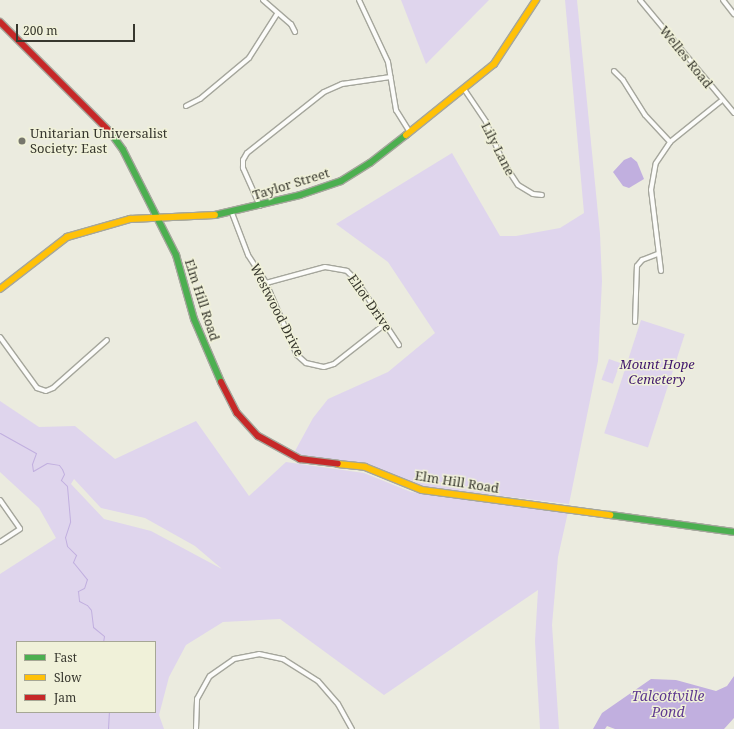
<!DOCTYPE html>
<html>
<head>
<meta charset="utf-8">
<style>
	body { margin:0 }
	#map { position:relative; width:734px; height:729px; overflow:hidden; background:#ebebdf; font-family:"Noto Serif",serif }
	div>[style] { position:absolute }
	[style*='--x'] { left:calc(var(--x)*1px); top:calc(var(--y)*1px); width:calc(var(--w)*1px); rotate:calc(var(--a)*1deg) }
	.green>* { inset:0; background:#dfd5ed; transform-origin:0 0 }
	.water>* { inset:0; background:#c1afdf }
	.stream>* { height:1px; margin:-0.5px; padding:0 0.5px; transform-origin:0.5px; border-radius:0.5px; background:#c1afdf }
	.roads { filter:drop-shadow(1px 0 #a5a69c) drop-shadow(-1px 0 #a5a69c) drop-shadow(0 1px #a5a69c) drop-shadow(0 -1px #a5a69c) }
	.street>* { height:4px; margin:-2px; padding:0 2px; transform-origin:2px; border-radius:2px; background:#fcfcfa }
	.fast>* { height:6px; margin:-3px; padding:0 3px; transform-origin:3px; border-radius:3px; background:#4caf50 }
	.slow>* { height:6px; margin:-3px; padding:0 3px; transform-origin:3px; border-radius:3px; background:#ffc107 }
	.jam>* { height:6px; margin:-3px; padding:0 3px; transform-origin:3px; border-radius:3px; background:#c62828 }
	.dots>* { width:11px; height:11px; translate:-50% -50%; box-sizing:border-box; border:2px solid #f0f1d9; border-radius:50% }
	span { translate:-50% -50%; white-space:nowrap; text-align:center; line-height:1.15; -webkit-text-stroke:3px #f0f1d9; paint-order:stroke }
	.street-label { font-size:13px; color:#37372e }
	.poi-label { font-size:13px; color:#37372e }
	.left { translate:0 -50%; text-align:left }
	.park-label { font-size:13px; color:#40176d; font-style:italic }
	.water-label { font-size:14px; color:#5f3a91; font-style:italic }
	.legend { position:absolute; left:16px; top:641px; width:140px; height:72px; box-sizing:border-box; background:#f0f1d9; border:1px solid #a6a795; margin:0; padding:5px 7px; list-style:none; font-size:12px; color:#37372e }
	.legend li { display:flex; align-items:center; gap:8px; height:20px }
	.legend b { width:20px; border:1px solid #a6a795 }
	.scale { position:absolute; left:16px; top:24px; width:119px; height:18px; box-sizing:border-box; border:2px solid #37372e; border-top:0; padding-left:5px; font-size:12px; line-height:14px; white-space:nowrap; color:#37372e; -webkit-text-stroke:3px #f0f1d9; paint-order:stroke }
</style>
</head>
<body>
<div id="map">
	<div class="green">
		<div style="clip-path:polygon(401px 0,489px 0,426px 64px)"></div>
		<div style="clip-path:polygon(565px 0,577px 0,600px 234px,602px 281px,598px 361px,569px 504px,427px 487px,410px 483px,368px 464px,306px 458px,295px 451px,313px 418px,328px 399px,388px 372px,435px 333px,388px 262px,336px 224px,452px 153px,500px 236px,516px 236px,560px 228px,584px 213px)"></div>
		<div style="left:641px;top:320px;width:46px;height:119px;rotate:18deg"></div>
		<div style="left:609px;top:359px;width:12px;height:22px;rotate:20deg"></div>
		<div style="clip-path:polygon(evenodd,0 401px,39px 427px,75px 426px,115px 459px,196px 421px,249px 496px,286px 462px,364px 473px,411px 492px,568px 512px,558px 557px,552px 625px,559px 729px,540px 729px,535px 641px,538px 590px,384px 695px,280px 619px,223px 622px,186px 645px,169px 677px,159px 715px,164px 729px,0 729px,0 574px,56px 538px,39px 508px,0 472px,0 401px,74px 479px,101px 508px,145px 518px,195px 546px,222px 569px,151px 531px,104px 519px,71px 484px,74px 479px,0 401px,17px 642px,155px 642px,155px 712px,17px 712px,17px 642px)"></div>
	</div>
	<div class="water">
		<div style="clip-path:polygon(631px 157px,637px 162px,644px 179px,629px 188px,623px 186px,613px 172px,624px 160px)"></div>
		<div style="clip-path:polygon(734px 676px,734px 718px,724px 729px,615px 729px,607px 726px,605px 729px,593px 729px,602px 713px,651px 679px,676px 680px,716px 691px,727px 686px)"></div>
	</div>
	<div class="stream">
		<div style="--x:0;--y:433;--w:41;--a:29.1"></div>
		<div style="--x:36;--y:453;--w:12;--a:110"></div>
		<div style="--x:32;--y:464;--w:7;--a:82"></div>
		<div style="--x:33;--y:471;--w:16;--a:-30"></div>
		<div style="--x:47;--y:463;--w:12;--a:9"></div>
		<div style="--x:59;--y:465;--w:5;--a:53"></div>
		<div style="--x:62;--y:469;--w:5;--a:68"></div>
		<div style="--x:64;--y:474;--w:7;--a:117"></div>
		<div style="--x:61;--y:480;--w:8;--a:45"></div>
		<div style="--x:67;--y:486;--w:36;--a:85"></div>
		<div style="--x:70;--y:522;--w:16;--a:108"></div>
		<div style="--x:65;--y:537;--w:9;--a:77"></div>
		<div style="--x:67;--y:546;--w:13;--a:45"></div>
		<div style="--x:76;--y:555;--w:8;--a:113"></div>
		<div style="--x:73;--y:562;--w:22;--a:51"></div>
		<div style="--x:87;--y:579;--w:9;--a:108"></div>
		<div style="--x:84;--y:588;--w:7;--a:153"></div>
		<div style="--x:78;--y:591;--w:10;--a:84"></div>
		<div style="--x:79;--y:601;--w:9;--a:27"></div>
		<div style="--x:87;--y:605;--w:6;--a:51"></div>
		<div style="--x:91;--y:610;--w:17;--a:83"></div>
		<div style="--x:93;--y:627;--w:14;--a:39"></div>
		<div style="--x:104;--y:636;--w:6;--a:99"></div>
		<div style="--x:108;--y:729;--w:17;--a:-87"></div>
	</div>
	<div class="roads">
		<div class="street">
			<div style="--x:263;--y:0;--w:37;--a:41"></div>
			<div style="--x:291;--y:24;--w:9;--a:63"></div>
			<div style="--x:359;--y:0;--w:68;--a:64.9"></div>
			<div style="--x:388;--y:62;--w:49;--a:80.5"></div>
			<div style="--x:396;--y:110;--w:26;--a:58"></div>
			<div style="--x:640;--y:0;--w:147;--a:50.2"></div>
			<div style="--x:723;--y:0;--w:18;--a:52"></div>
			<div style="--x:614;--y:71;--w:13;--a:45"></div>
			<div style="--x:623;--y:80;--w:41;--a:57.8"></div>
			<div style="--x:645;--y:115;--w:37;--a:47"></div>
			<div style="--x:464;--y:89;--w:40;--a:56"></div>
			<div style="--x:486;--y:122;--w:43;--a:67"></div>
			<div style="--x:503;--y:162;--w:27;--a:57"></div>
			<div style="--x:518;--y:185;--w:17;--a:31"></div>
			<div style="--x:533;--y:194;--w:9;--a:6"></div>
			<div style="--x:186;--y:106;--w:16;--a:-27"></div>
			<div style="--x:200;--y:99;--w:64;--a:-39.9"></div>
			<div style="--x:249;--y:58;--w:52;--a:-57.5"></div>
			<div style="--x:260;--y:206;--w:42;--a:-114.1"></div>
			<div style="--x:243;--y:168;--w:8;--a:-90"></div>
			<div style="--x:243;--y:160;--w:8;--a:-60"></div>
			<div style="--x:247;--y:153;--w:98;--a:-38.4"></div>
			<div style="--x:324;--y:92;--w:20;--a:-24"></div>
			<div style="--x:342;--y:84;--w:49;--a:-8.1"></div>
			<div style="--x:232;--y:213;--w:45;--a:69.1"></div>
			<div style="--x:248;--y:255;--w:33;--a:57"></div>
			<div style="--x:266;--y:283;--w:78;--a:66.7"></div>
			<div style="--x:297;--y:355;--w:12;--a:42"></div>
			<div style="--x:306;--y:363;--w:18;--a:13"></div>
			<div style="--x:324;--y:367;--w:10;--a:-17"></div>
			<div style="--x:334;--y:364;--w:65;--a:-38.1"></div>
			<div style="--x:661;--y:271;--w:82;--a:-97"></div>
			<div style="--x:651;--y:190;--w:27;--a:-80"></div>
			<div style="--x:656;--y:163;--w:25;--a:-56"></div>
			<div style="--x:670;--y:142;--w:65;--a:-38.8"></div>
			<div style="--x:266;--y:283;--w:61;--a:-15.2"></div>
			<div style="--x:325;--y:267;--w:22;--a:10"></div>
			<div style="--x:347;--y:271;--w:13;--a:45"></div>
			<div style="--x:356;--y:280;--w:78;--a:56.5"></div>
			<div style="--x:635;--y:322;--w:56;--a:-88"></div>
			<div style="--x:637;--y:266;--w:8;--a:-50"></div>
			<div style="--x:642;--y:260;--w:17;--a:-21"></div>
			<div style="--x:0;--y:337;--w:63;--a:54"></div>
			<div style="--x:37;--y:388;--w:9;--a:18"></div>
			<div style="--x:46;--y:391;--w:8;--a:-23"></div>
			<div style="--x:53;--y:388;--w:72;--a:-41.6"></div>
			<div style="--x:0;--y:500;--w:35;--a:55"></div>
			<div style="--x:20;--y:529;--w:24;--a:147"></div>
			<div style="--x:196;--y:729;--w:30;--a:-88"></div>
			<div style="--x:197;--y:699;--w:26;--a:-61"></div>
			<div style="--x:210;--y:676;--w:29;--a:-35"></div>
			<div style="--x:234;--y:659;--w:25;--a:-11"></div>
			<div style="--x:259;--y:654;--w:25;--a:12"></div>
			<div style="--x:283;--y:659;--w:41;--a:32.2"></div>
			<div style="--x:318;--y:681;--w:30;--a:49"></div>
			<div style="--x:338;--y:704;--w:29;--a:61"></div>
		</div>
		<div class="fast">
			<div style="--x:110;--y:132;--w:22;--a:54"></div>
			<div style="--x:123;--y:150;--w:118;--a:63.2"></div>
			<div style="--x:176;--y:255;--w:66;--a:74.3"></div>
			<div style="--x:194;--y:319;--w:69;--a:66.8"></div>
			<div style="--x:215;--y:215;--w:87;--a:-13.2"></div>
			<div style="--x:300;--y:195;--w:43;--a:-18.9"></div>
			<div style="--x:341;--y:181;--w:34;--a:-32"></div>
			<div style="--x:370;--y:163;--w:46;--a:-37.9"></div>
			<div style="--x:610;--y:515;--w:125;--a:7.8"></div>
		</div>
		<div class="slow">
			<div style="--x:406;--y:135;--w:113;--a:-38.9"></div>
			<div style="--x:494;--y:64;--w:77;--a:-56.7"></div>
			<div style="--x:0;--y:289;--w:85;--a:-37.8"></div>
			<div style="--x:67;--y:237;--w:66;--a:-15.9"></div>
			<div style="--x:130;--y:219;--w:85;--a:-2.7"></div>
			<div style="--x:338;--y:464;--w:27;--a:6"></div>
			<div style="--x:365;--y:467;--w:61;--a:22"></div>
			<div style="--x:422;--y:490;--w:190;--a:7.6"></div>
		</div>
		<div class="jam">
			<div style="--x:0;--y:22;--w:156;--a:45"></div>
			<div style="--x:221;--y:382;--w:35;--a:63"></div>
			<div style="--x:237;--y:413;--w:31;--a:48"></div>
			<div style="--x:258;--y:436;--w:48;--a:28.7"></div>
			<div style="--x:300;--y:459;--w:38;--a:7"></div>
		</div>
	</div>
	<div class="dots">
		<div style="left:22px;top:141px;background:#76766c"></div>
	</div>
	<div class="street-label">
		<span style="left:686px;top:57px;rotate:51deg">Welles Road</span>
		<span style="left:498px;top:149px;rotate:63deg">Lily Lane</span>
		<span style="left:291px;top:184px;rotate:-17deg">Taylor Street</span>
		<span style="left:202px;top:300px;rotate:72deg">Elm Hill Road</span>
		<span style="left:370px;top:303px;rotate:55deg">Eliot Drive</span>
		<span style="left:277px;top:310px;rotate:63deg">Westwood Drive</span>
		<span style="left:457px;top:482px;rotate:9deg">Elm Hill Road</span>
	</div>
	<div class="poi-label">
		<span class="left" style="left:30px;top:141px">Unitarian Universalist<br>Society: East</span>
	</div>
	<div class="park-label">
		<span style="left:657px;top:372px">Mount Hope<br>Cemetery</span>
	</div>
	<div class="water-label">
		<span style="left:668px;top:704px">Talcottville<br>Pond</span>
	</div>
	<ul class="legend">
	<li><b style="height:5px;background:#4caf50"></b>Fast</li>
	<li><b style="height:5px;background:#ffc107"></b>Slow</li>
	<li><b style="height:5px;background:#c62828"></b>Jam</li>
	</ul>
	<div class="scale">200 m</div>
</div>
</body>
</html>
